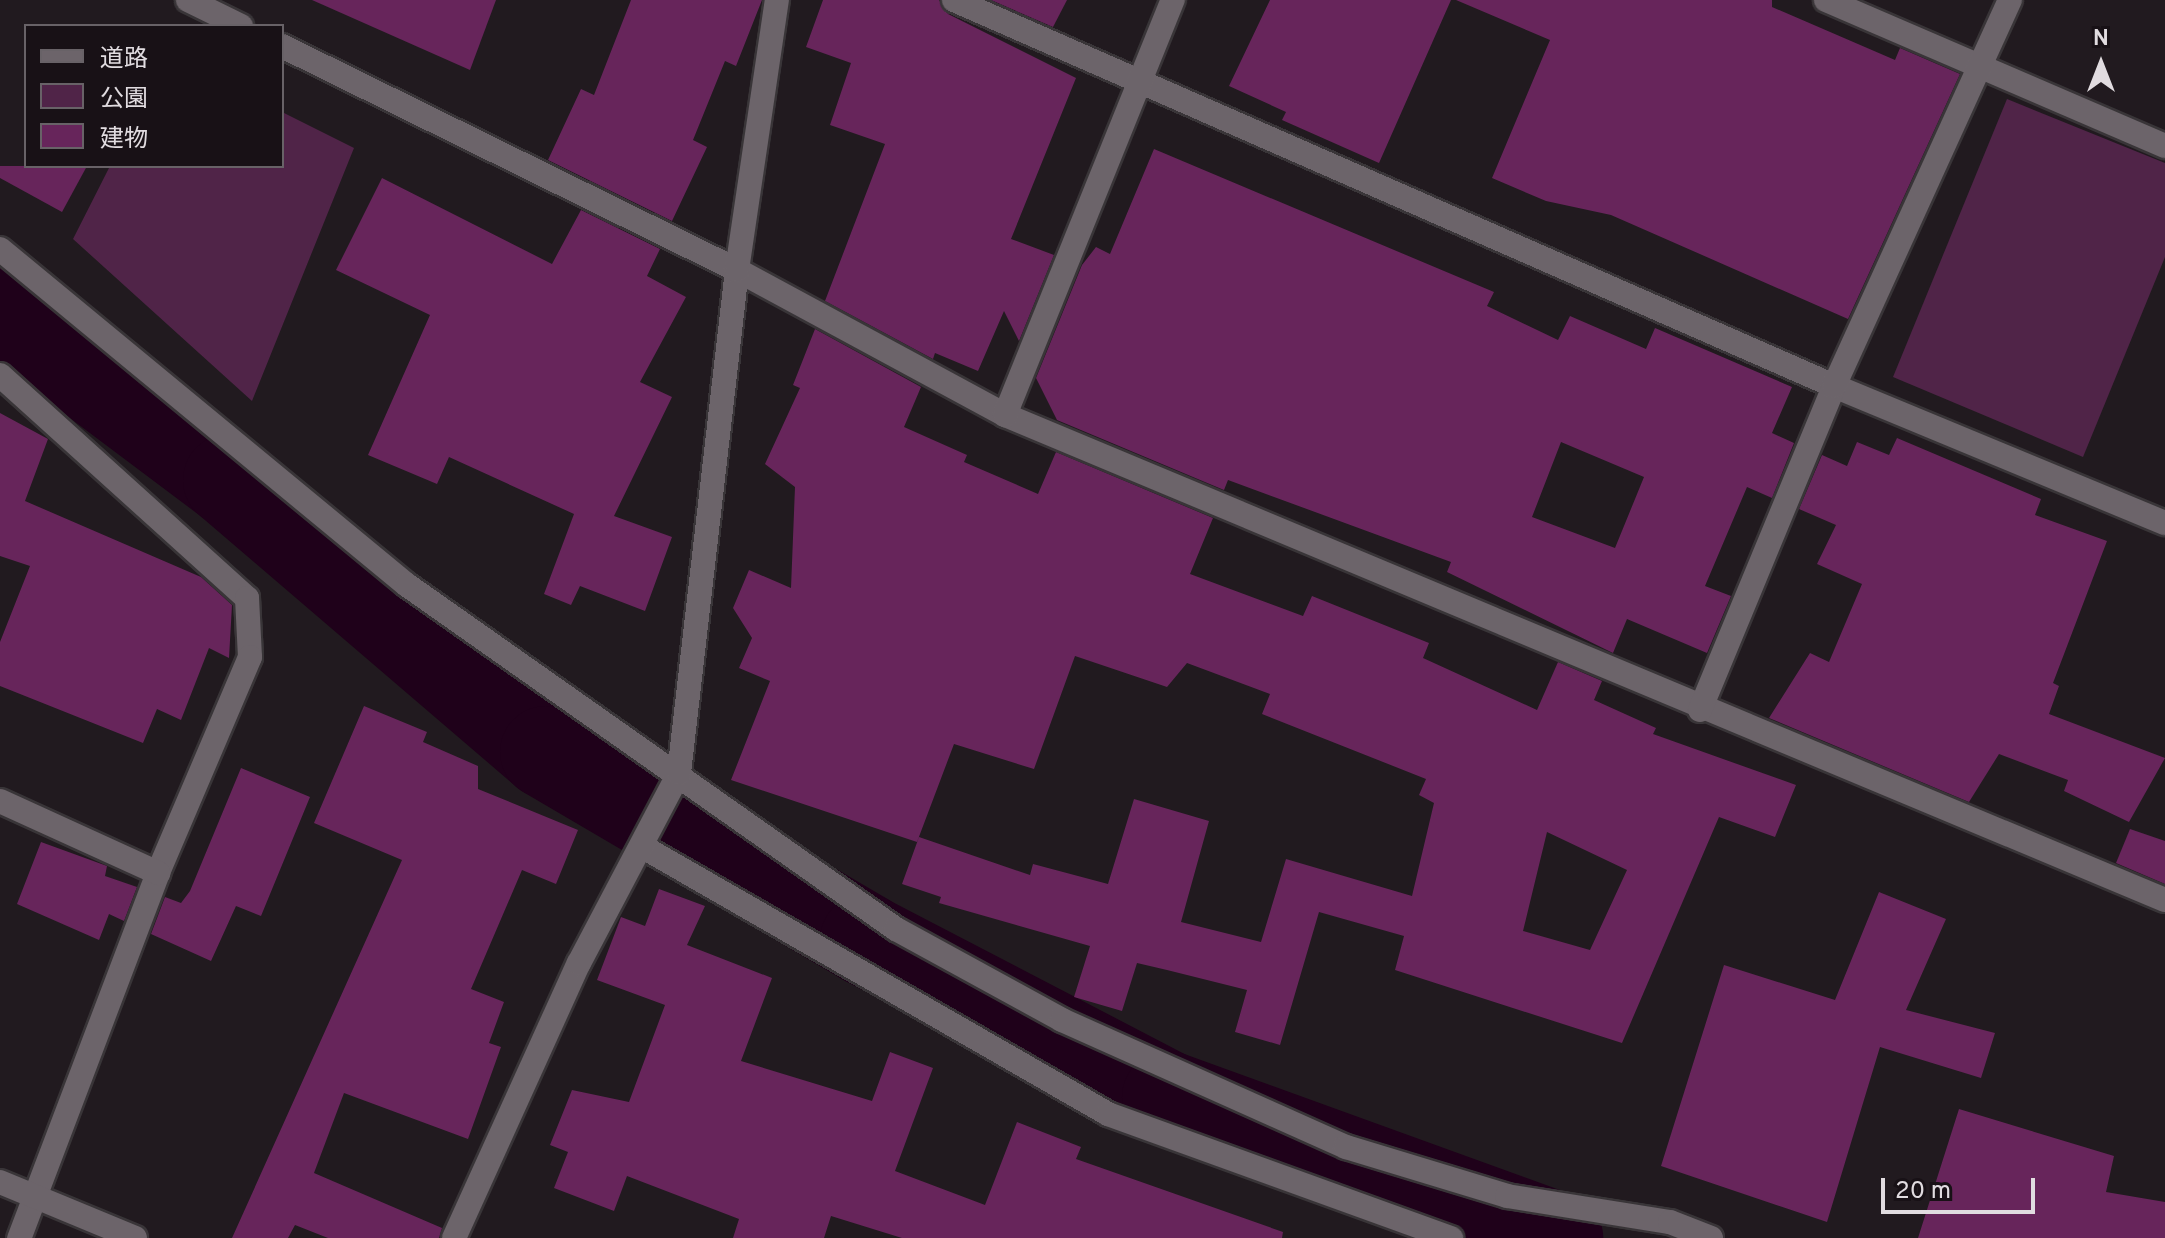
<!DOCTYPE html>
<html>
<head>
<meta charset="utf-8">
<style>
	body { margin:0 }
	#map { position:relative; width:2165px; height:1238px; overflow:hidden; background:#211a1f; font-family:Overpass,"Noto Sans JP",sans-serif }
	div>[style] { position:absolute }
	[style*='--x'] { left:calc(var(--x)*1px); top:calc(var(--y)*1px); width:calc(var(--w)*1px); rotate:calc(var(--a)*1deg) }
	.green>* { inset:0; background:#502448 }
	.river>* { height:92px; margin:-46px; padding:0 46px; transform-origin:46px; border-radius:46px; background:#1f011a }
	.building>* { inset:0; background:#67255b }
	.roads { filter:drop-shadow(2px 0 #393538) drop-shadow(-2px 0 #393538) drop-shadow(0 2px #393538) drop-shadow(0 -2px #393538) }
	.minor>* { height:24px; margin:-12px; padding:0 12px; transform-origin:12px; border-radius:12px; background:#6c646a }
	span { translate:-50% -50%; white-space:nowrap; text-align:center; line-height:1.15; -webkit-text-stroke:6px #181116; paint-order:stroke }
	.legend { position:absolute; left:24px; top:24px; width:260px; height:144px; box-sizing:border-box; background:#181116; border:2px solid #686267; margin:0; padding:10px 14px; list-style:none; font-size:24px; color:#e1dce0 }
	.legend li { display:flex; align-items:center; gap:16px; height:40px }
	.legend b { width:40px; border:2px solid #686267 }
	.north { position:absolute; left:2061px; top:24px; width:80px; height:80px; -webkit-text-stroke:6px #181116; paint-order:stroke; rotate:0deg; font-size:22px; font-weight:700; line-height:32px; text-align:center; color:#e1dce0 }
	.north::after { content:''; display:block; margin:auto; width:28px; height:36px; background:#e1dce0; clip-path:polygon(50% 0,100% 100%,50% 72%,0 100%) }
	.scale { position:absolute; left:1881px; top:1178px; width:154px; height:36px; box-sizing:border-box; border:4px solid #e1dce0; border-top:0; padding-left:10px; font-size:24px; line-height:28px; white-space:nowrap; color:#e1dce0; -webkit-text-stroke:6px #181116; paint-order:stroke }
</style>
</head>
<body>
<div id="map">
	<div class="green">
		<div style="clip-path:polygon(2007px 99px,2165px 163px,2165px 257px,2083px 457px,1893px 377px)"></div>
		<div style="clip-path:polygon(282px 112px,354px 148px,252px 401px,73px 239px,110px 166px,282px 166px)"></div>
	</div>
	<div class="river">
		<div style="--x:0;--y:308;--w:286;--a:36.9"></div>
		<div style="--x:229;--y:480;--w:418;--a:40.6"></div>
		<div style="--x:546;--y:752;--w:371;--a:30.4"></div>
		<div style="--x:866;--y:940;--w:340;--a:27.5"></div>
		<div style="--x:1168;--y:1097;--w:414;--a:19.9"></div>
	</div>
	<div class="building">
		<div style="clip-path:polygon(312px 0,496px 0,470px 70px)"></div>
		<div style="clip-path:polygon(631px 0,762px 0,736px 66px,725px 61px,693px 140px,707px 147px,672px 221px,548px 160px,581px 89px,594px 95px)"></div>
		<div style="clip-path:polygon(823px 0,939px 0,948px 14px,1076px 78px,1011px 239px,1054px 255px,1019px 341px,1004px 311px,978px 371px,935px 353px,933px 359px,825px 301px,885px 144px,830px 125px,851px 63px,806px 47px)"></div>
		<div style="clip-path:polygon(991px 0,1067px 0,1053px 27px)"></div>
		<div style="clip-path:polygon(1270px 0,1451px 0,1379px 163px,1282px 120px,1286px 112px,1229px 86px)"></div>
		<div style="clip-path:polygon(1456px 0,1772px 0,1772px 7px,1895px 60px,1900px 48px,1960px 74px,1848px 319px,1611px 215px,1546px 201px,1492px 178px,1550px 40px)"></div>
		<div style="clip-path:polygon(evenodd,1154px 149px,1494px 292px,1487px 306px,1558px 340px,1570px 316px,1646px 349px,1655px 328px,1792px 387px,1772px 433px,1794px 443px,1772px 498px,1747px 487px,1705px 586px,1731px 596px,1707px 653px,1627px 619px,1613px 653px,1447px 572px,1451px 562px,1228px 480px,1224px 490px,1057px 420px,1036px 378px,1082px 265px,1096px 247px,1110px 254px,1154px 149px,1561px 442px,1644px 477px,1615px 548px,1532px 517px,1561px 442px)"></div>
		<div style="clip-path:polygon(0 166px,87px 166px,62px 212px,0 178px)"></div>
		<div style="clip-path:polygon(382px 178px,552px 264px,581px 210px,660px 249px,647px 276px,686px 297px,640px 382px,672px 397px,614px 516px,672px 537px,645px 611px,580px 586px,571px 605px,544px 594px,574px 514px,449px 457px,437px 484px,368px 455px,430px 315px,336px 270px)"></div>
		<div style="clip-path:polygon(evenodd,815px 329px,921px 387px,904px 427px,967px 455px,964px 462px,1038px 494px,1056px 452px,1213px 518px,1190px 574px,1303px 616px,1312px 596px,1429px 643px,1423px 658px,1537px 710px,1558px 662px,1602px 681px,1594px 700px,1656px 728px,1653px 734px,1796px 785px,1775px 837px,1719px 817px,1622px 1043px,1395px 970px,1404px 936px,1319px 912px,1280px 1045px,1235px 1032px,1247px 990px,1167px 970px,1137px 963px,1122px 1011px,1074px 997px,1090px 946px,939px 903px,941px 897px,902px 884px,919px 837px,1030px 875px,1033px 864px,1108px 884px,1134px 799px,1209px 821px,1181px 922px,1261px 942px,1286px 859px,1412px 896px,1434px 803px,1419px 795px,1426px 779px,1262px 714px,1270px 694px,1187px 663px,1167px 687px,1075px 656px,1034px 769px,954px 744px,917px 842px,731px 780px,770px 681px,739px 668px,752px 638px,733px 608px,749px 570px,791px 588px,795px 487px,765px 464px,800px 388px,793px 385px,815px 329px,1547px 832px,1627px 870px,1590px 950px,1523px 931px,1547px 832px)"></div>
		<div style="clip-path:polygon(0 413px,48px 439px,25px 501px,201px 577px,232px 605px,229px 658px,209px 648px,181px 720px,157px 709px,143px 743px,0 686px,0 642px,30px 566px,0 556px)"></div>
		<div style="clip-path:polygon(1897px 438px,2041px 499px,2035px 515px,2107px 541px,2053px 683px,2059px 686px,2049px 714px,2165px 758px,2129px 822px,2064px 791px,2068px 780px,1999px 754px,1969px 802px,1769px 718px,1810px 653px,1829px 662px,1862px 584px,1817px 564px,1836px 525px,1799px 509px,1822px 455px,1847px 466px,1857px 442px,1889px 455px)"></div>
		<div style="clip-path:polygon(364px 706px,427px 732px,423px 742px,478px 766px,478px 789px,578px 830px,556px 884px,522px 870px,471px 989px,504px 1002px,489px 1043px,501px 1047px,468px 1139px,344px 1093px,314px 1173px,442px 1228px,439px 1238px,328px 1238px,295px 1225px,288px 1238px,232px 1238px,402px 860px,314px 823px)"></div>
		<div style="clip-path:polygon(241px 768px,310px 797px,261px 916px,236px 906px,211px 961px,151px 934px,165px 897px,181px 903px,190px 891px)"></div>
		<div style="clip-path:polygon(2130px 829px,2165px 841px,2165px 884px,2116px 863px)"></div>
		<div style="clip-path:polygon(41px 842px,107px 866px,105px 876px,137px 887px,124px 921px,109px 914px,99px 940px,17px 904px)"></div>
		<div style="clip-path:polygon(659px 889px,705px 906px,687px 945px,772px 978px,741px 1061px,872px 1101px,890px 1052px,933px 1068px,895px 1171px,985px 1205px,1017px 1122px,1081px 1147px,1076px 1159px,1283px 1232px,1282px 1238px,902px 1238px,831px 1216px,824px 1238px,733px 1238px,739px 1219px,627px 1176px,614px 1211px,554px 1188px,568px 1152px,550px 1145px,572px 1090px,629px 1102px,665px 1005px,597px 980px,621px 917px,645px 926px)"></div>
		<div style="clip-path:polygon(1879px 892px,1946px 919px,1906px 1010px,1995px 1033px,1981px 1078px,1880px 1047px,1827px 1222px,1661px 1166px,1724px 965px,1835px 1000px)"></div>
		<div style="clip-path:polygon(1959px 1109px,2114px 1156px,2106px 1192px,2165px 1202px,2165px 1238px,1918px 1238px)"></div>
	</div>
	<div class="roads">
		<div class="minor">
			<div style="--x:188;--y:0;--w:59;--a:26.1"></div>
			<div style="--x:954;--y:0;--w:961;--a:23.68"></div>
			<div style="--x:1834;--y:386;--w:358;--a:22.5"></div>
			<div style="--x:1826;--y:0;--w:369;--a:23.3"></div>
			<div style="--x:282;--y:46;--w:507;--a:26.21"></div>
			<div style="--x:737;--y:270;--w:305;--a:28.4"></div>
			<div style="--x:1005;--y:415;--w:1257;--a:22.69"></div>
			<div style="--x:0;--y:249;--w:528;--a:39.54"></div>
			<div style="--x:407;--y:585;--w:598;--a:35.13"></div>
			<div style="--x:896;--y:929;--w:189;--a:28.7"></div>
			<div style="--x:1062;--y:1020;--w:311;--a:24.1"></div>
			<div style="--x:1346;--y:1147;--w:168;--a:16.9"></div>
			<div style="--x:1507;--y:1196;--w:165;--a:9.1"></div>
			<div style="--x:1670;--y:1222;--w:44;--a:21.3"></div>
			<div style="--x:0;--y:375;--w:333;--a:42.1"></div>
			<div style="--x:247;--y:598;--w:59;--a:87.1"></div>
			<div style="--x:250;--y:657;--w:235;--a:113.1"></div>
			<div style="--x:158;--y:873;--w:391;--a:110.8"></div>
			<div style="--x:1005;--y:415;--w:448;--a:-68"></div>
			<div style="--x:1700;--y:710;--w:351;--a:-67.5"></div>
			<div style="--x:1834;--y:386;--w:424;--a:-65.5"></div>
			<div style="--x:0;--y:801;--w:174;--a:24.5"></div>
			<div style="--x:643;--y:847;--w:536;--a:29.86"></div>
			<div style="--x:1108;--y:1114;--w:365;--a:19.9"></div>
			<div style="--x:0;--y:1182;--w:146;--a:22.5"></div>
			<div style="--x:454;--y:1238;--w:302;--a:-65.6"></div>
			<div style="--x:579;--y:963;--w:215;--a:-62.2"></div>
			<div style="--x:679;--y:773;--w:506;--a:-83.42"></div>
			<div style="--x:737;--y:270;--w:273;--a:-81.6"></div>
		</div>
	</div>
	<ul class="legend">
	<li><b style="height:10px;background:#6c646a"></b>道路</li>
	<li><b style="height:22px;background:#502448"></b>公園</li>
	<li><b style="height:22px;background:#67255b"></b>建物</li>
	</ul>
	<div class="north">N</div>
	<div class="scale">20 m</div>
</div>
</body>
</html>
